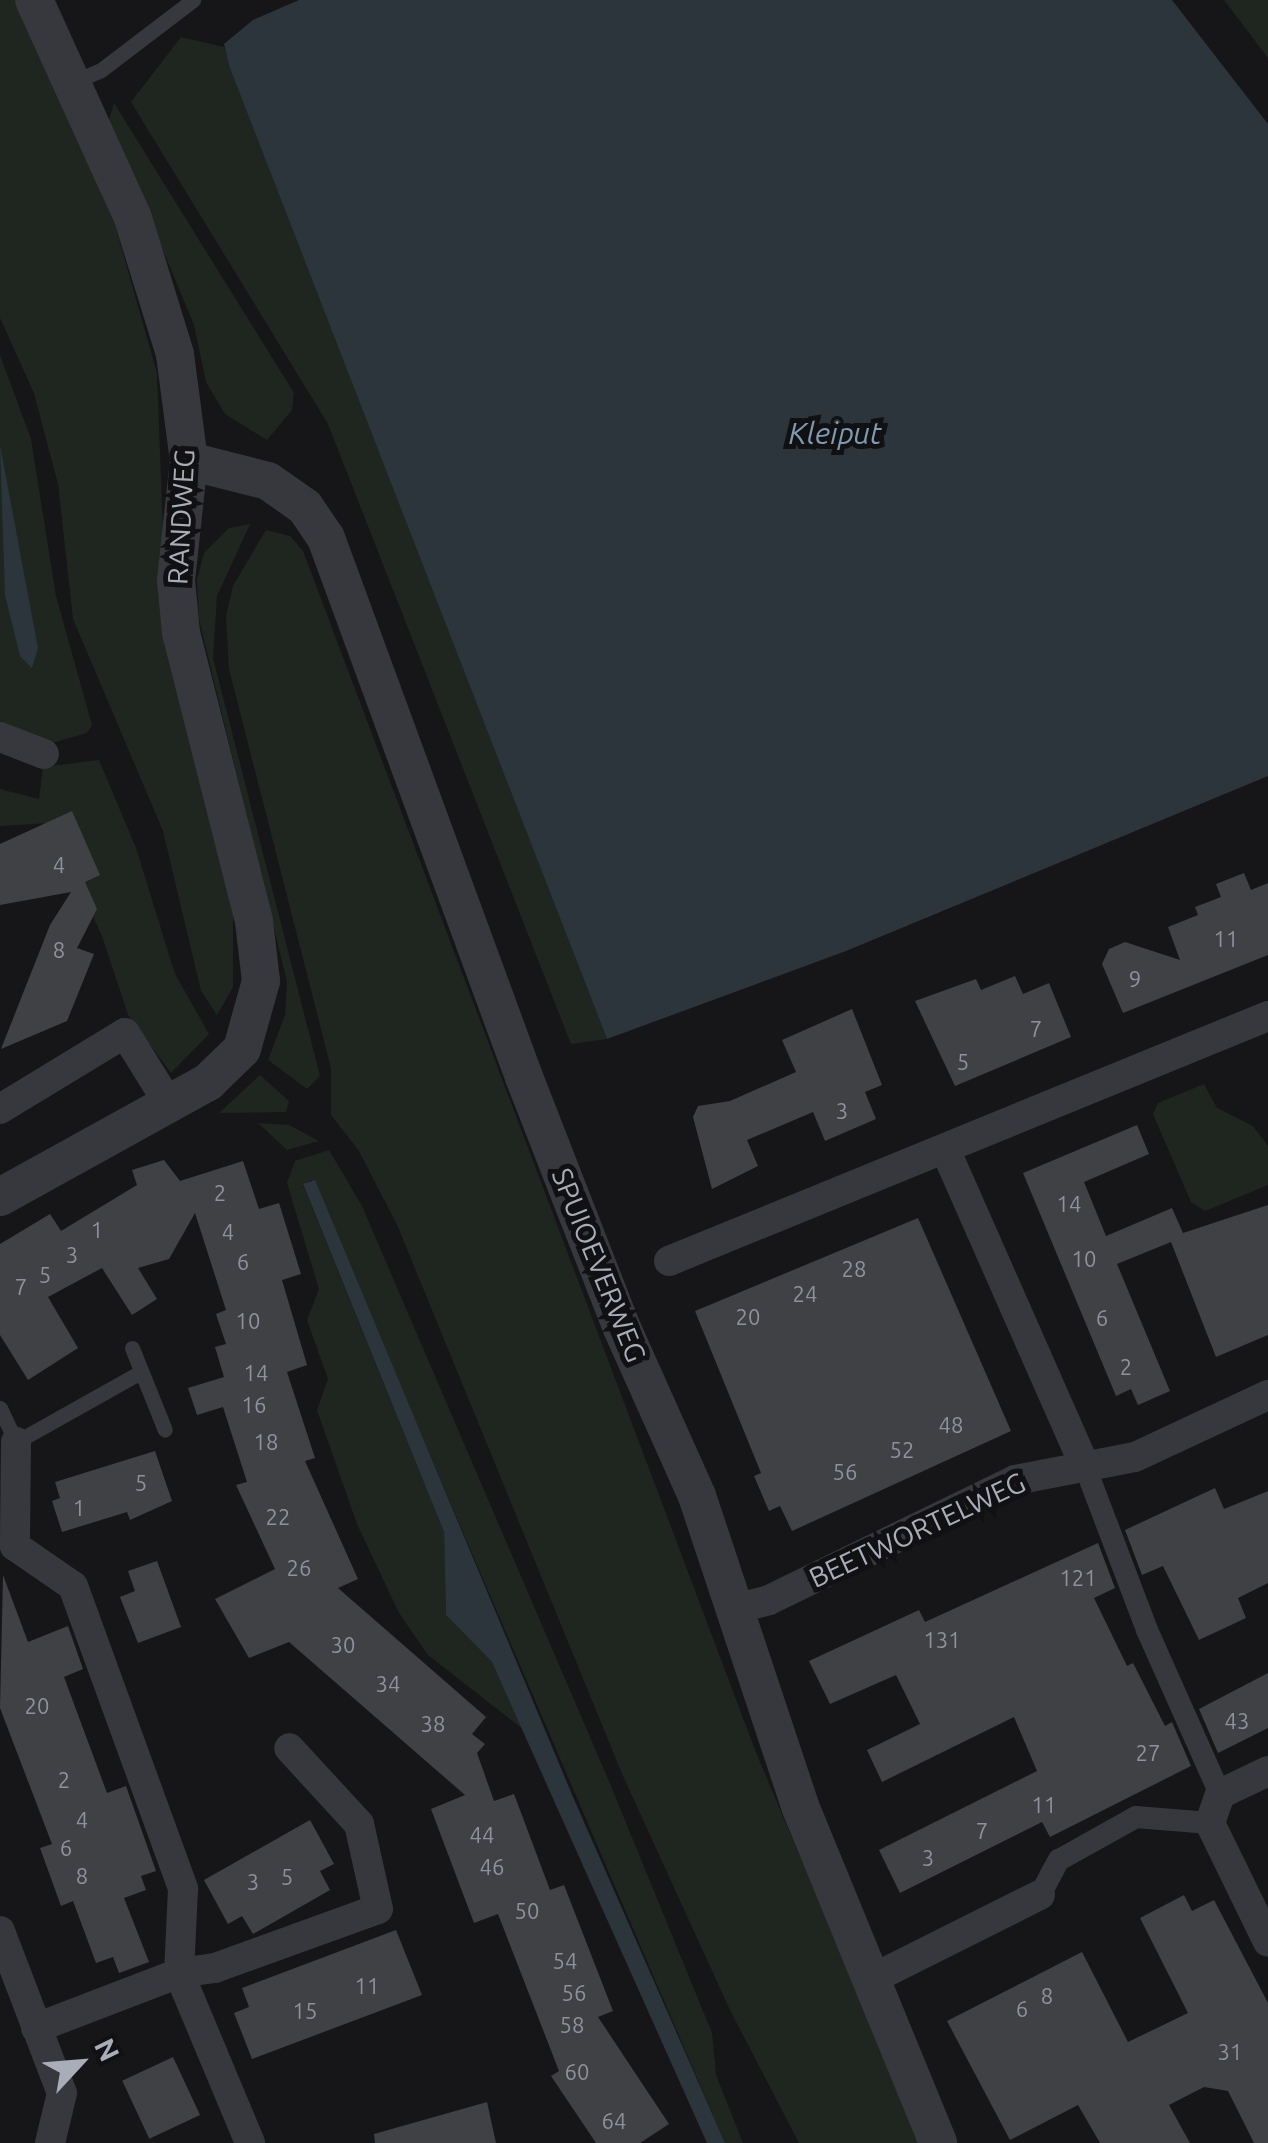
<!DOCTYPE html>
<html>
<head>
<meta charset="utf-8">
<style>
	body { margin:0 }
	#map { position:relative; width:1268px; height:2143px; overflow:hidden; background:#161618; font-family:Ubuntu,sans-serif }
	div>[style] { position:absolute }
	[style*='--x'] { left:calc(var(--x)*1px); top:calc(var(--y)*1px); width:calc(var(--w)*1px); rotate:calc(var(--a)*1deg) }
	.green>* { inset:0; background:#1e261f }
	.water>* { inset:0; background:#2c353c }
	.building>* { inset:0; background:#404145; transform-origin:0 0 }
	.service>* { height:15px; margin:-7.5px; padding:0 7.5px; transform-origin:7.5px; border-radius:7.5px; background:#37383d }
	.pedestrian>* { height:22px; margin:-11px; padding:0 11px; transform-origin:11px; border-radius:11px; background:#37383d }
	.minor>* { height:30px; margin:-15px; padding:0 15px; transform-origin:15px; border-radius:15px; background:#37383d }
	.tertiary>* { height:38px; margin:-19px; padding:0 19px; transform-origin:19px; border-radius:19px; background:#37383d }
	span { translate:-50% -50%; white-space:nowrap; text-align:center; line-height:1.15; -webkit-text-stroke:10px #111113; paint-order:stroke }
	.number-label { font-size:22px; color:#8e929b }
	.number-label span { -webkit-text-stroke-width:0 }
	.street-label { font-size:28px; color:#a8adb8 }
	.water-label { font-size:30px; color:#7f9bb3; font-style:italic }
	.north { position:absolute; left:30px; top:2013px; width:100px; height:100px; -webkit-text-stroke:8px #111113; paint-order:stroke; rotate:64deg; font-size:28px; font-weight:700; line-height:40px; text-align:center; color:#a8adb8 }
	.north::after { content:''; display:block; margin:auto; width:35px; height:45px; background:#a8adb8; clip-path:polygon(50% 0,100% 100%,50% 72%,0 100%) }
</style>
</head>
<body>
<div id="map">
	<div class="green">
		<div style="clip-path:polygon(0 0,17px 0,115px 225px,157px 373px,167px 639px,233px 912px,233px 987px,217px 1015px,201px 991px,163px 831px,73px 619px,58px 484px,34px 393px,0 318px)"></div>
		<div style="clip-path:polygon(1224px 0,1268px 0,1268px 58px)"></div>
		<div style="clip-path:polygon(181px 37px,224px 47px,607px 1039px,571px 1044px,328px 424px,131px 102px)"></div>
		<div style="clip-path:polygon(114px 103px,294px 393px,292px 410px,267px 440px,225px 414px,206px 382px,194px 325px,109px 120px)"></div>
		<div style="clip-path:polygon(0 355px,31px 439px,56px 596px,92px 725px,87px 733px,52px 743px,0 726px)"></div>
		<div style="clip-path:polygon(250px 524px,217px 596px,213px 658px,320px 1076px,307px 1089px,268px 1060px,285px 1015px,287px 982px,199px 619px,197px 579px,204px 553px,229px 528px)"></div>
		<div style="clip-path:polygon(266px 530px,290px 536px,303px 551px,757px 1755px,921px 2143px,799px 2143px,730px 2010px,623px 1776px,398px 1227px,359px 1151px,331px 1115px,331px 1068px,229px 669px,226px 616px,233px 586px)"></div>
		<div style="clip-path:polygon(99px 760px,136px 848px,175px 974px,209px 1034px,171px 1073px,128px 1015px,102px 936px,50px 823px,0 826px,0 789px,39px 799px,43px 767px)"></div>
		<div style="clip-path:polygon(260px 1075px,289px 1101px,286px 1112px,219px 1113px)"></div>
		<div style="clip-path:polygon(1204px 1084px,1217px 1108px,1253px 1126px,1268px 1146px,1268px 1185px,1205px 1211px,1191px 1202px,1153px 1114px,1158px 1103px)"></div>
		<div style="clip-path:polygon(258px 1123px,289px 1125px,319px 1141px,287px 1150px)"></div>
		<div style="clip-path:polygon(329px 1150px,362px 1206px,611px 1786px,712px 2033px,716px 2075px,743px 2143px,725px 2143px,312px 1180px,303px 1185px,444px 1532px,446px 1615px,492px 1662px,524px 1730px,428px 1655px,399px 1613px,357px 1524px,317px 1410px,328px 1379px,307px 1320px,319px 1289px,287px 1183px,295px 1161px)"></div>
	</div>
	<div class="water">
		<div style="clip-path:polygon(299px 0,1172px 0,1268px 124px,1268px 776px,846px 951px,607px 1039px,230px 68px,224px 44px,253px 20px)"></div>
		<div style="clip-path:polygon(0 445px,38px 648px,32px 668px,20px 656px,5px 595px)"></div>
		<div style="clip-path:polygon(315px 1180px,573px 1797px,725px 2143px,707px 2143px,492px 1662px,446px 1615px,444px 1532px,303px 1184px)"></div>
	</div>
	<div class="building">
		<div style="clip-path:polygon(72px 811px,100px 875px,85px 882px,97px 909px,77px 948px,94px 954px,67px 1021px,1px 1049px,50px 925px,71px 892px,0 905px,0 844px)"></div>
		<div style="clip-path:polygon(1244px 873px,1251px 890px,1268px 883px,1268px 955px,1123px 1013px,1102px 964px,1109px 949px,1125px 942px,1180px 960px,1168px 927px,1198px 915px,1195px 907px,1221px 897px,1216px 884px)"></div>
		<div style="clip-path:polygon(1015px 976px,1023px 994px,1049px 983px,1071px 1037px,955px 1086px,915px 1001px,976px 979px,981px 990px)"></div>
		<div style="clip-path:polygon(852px 1009px,882px 1085px,865px 1092px,876px 1119px,825px 1141px,813px 1112px,747px 1140px,758px 1166px,712px 1189px,693px 1117px,698px 1106px,730px 1101px,796px 1072px,782px 1040px)"></div>
		<div style="clip-path:polygon(1137px 1125px,1149px 1154px,1084px 1182px,1106px 1236px,1172px 1208px,1183px 1233px,1268px 1205px,1268px 1335px,1216px 1357px,1171px 1242px,1117px 1264px,1170px 1391px,1138px 1405px,1131px 1389px,1116px 1396px,1023px 1173px)"></div>
		<div style="clip-path:polygon(164px 1160px,180px 1181px,243px 1161px,259px 1209px,279px 1203px,301px 1274px,282px 1280px,307px 1365px,287px 1372px,315px 1458px,305px 1461px,358px 1579px,338px 1588px,486px 1717px,472px 1734px,485px 1744px,477px 1753px,494px 1801px,514px 1794px,550px 1890px,564px 1885px,613px 2011px,598px 2017px,669px 2124px,640px 2143px,596px 2143px,551px 2076px,559px 2071px,498px 1914px,474px 1923px,431px 1809px,465px 1795px,289px 1642px,249px 1658px,215px 1599px,275px 1569px,236px 1485px,247px 1482px,223px 1407px,197px 1415px,188px 1388px,224px 1377px,215px 1347px,226px 1344px,216px 1314px,226px 1310px,195px 1213px,169px 1259px,138px 1268px,157px 1299px,132px 1315px,102px 1268px,48px 1297px,78px 1348px,28px 1380px,0 1335px,0 1244px,50px 1214px,61px 1231px,137px 1185px,132px 1170px)"></div>
		<div style="clip-path:polygon(918px 1218px,1011px 1431px,792px 1531px,780px 1506px,769px 1511px,754px 1476px,761px 1473px,695px 1311px)"></div>
		<div style="clip-path:polygon(155px 1451px,172px 1501px,130px 1520px,127px 1512px,62px 1532px,52px 1501px,60px 1498px,55px 1482px)"></div>
		<div style="clip-path:polygon(1215px 1488px,1224px 1509px,1268px 1491px,1268px 1583px,1238px 1598px,1246px 1618px,1199px 1640px,1163px 1566px,1142px 1575px,1125px 1530px)"></div>
		<div style="clip-path:polygon(1098px 1543px,1115px 1588px,1094px 1598px,1127px 1666px,1133px 1663px,1165px 1726px,1172px 1722px,1191px 1766px,1050px 1837px,1042px 1822px,900px 1893px,879px 1850px,1037px 1771px,1014px 1717px,882px 1782px,867px 1750px,920px 1724px,896px 1675px,830px 1704px,809px 1661px,919px 1610px,925px 1622px)"></div>
		<div style="clip-path:polygon(157px 1561px,181px 1627px,138px 1643px,120px 1597px,135px 1591px,128px 1571px)"></div>
		<div style="clip-path:polygon(3px 1575px,28px 1642px,68px 1626px,83px 1669px,64px 1677px,107px 1793px,126px 1786px,156px 1871px,141px 1876px,146px 1890px,124px 1898px,149px 1962px,119px 1973px,113px 1957px,96px 1963px,73px 1901px,61px 1906px,40px 1848px,52px 1844px,0 1708px)"></div>
		<div style="clip-path:polygon(1268px 1673px,1268px 1728px,1218px 1753px,1199px 1709px)"></div>
		<div style="clip-path:polygon(310px 1820px,334px 1864px,320px 1871px,330px 1890px,253px 1934px,242px 1916px,228px 1924px,204px 1880px)"></div>
		<div style="clip-path:polygon(1184px 1895px,1192px 1911px,1214px 1900px,1268px 2003px,1268px 2143px,1254px 2143px,1228px 2091px,1204px 2087px,1169px 2105px,1190px 2143px,1100px 2143px,1078px 2105px,1010px 2140px,947px 2021px,1082px 1952px,1128px 2042px,1188px 2013px,1140px 1918px)"></div>
		<div style="clip-path:polygon(396px 1930px,422px 1995px,252px 2059px,234px 2013px,249px 2007px,242px 1988px)"></div>
		<div style="left:173px;top:2057px;width:64px;height:56px;rotate:65deg"></div>
		<div style="clip-path:polygon(487px 2102px,496px 2143px,375px 2143px,374px 2134px)"></div>
	</div>
	<div class="service">
		<div style="--x:73;--y:82;--w:30;--a:-23"></div>
		<div style="--x:101;--y:70;--w:116;--a:-37.3"></div>
		<div style="--x:132;--y:1348;--w:88;--a:68.1"></div>
		<div style="--x:0;--y:1408;--w:38;--a:65"></div>
		<div style="--x:16;--y:1442;--w:141;--a:-29.3"></div>
	</div>
	<div class="pedestrian">
		<div style="--x:1084;--y:1464;--w:178;--a:69.2"></div>
		<div style="--x:1147;--y:1630;--w:180;--a:66"></div>
		<div style="--x:1040;--y:1895;--w:40;--a:-62"></div>
		<div style="--x:1059;--y:1860;--w:88;--a:-29.2"></div>
		<div style="--x:1136;--y:1817;--w:74;--a:4.6"></div>
	</div>
	<div class="minor">
		<div style="--x:0;--y:737;--w:47;--a:21.1"></div>
		<div style="--x:0;--y:1109;--w:146;--a:-31.3"></div>
		<div style="--x:125;--y:1033;--w:86;--a:58.3"></div>
		<div style="--x:945;--y:1149;--w:344;--a:66.2"></div>
		<div style="--x:669;--y:1261;--w:647;--a:-22.25"></div>
		<div style="--x:16;--y:1442;--w:104;--a:90.6"></div>
		<div style="--x:15;--y:1546;--w:70;--a:34.6"></div>
		<div style="--x:73;--y:1586;--w:322;--a:70"></div>
		<div style="--x:183;--y:1889;--w:84;--a:92.7"></div>
		<div style="--x:179;--y:1973;--w:184;--a:67.3"></div>
		<div style="--x:734;--y:1609;--w:36;--a:-14"></div>
		<div style="--x:769;--y:1600;--w:274;--a:-26"></div>
		<div style="--x:1015;--y:1480;--w:122;--a:-10.9"></div>
		<div style="--x:1135;--y:1457;--w:147;--a:-25"></div>
		<div style="--x:1268;--y:1771;--w:53;--a:154.4"></div>
		<div style="--x:1220;--y:1794;--w:31;--a:109"></div>
		<div style="--x:1210;--y:1823;--w:132;--a:64"></div>
		<div style="--x:0;--y:1931;--w:173;--a:69.1"></div>
		<div style="--x:62;--y:2093;--w:51;--a:103.5"></div>
		<div style="--x:870;--y:1980;--w:190;--a:-26.6"></div>
		<div style="--x:36;--y:2028;--w:153;--a:-21"></div>
		<div style="--x:179;--y:1973;--w:36;--a:-8"></div>
		<div style="--x:215;--y:1968;--w:173;--a:-19.9"></div>
		<div style="--x:378;--y:1909;--w:87;--a:-102.6"></div>
		<div style="--x:359;--y:1824;--w:103;--a:-132.6"></div>
	</div>
	<div class="tertiary">
		<div style="--x:189;--y:461;--w:81;--a:14.2"></div>
		<div style="--x:268;--y:481;--w:45;--a:35.1"></div>
		<div style="--x:305;--y:507;--w:37;--a:56"></div>
		<div style="--x:326;--y:538;--w:574;--a:69.83"></div>
		<div style="--x:524;--y:1077;--w:267;--a:68.7"></div>
		<div style="--x:621;--y:1326;--w:186;--a:65.9"></div>
		<div style="--x:697;--y:1496;--w:327;--a:71.6"></div>
		<div style="--x:800;--y:1806;--w:364;--a:67.7"></div>
		<div style="--x:0;--y:1197;--w:238;--a:-28.9"></div>
		<div style="--x:208;--y:1082;--w:47;--a:-44.1"></div>
		<div style="--x:242;--y:1049;--w:71;--a:-74.4"></div>
		<div style="--x:261;--y:981;--w:60;--a:-96.7"></div>
		<div style="--x:254;--y:921;--w:297;--a:-104.2"></div>
		<div style="--x:181;--y:633;--w:53;--a:-95.4"></div>
		<div style="--x:176;--y:580;--w:120;--a:-83.8"></div>
		<div style="--x:189;--y:461;--w:108;--a:-97.5"></div>
		<div style="--x:175;--y:354;--w:142;--a:-107.2"></div>
		<div style="--x:133;--y:218;--w:239;--a:-114.4"></div>
	</div>
	<div class="number-label">
		<span style="left:59px;top:865px">4</span>
		<span style="left:1226px;top:939px">11</span>
		<span style="left:59px;top:950px">8</span>
		<span style="left:1135px;top:979px">9</span>
		<span style="left:1036px;top:1029px">7</span>
		<span style="left:963px;top:1062px">5</span>
		<span style="left:842px;top:1111px">3</span>
		<span style="left:220px;top:1193px">2</span>
		<span style="left:1069px;top:1204px">14</span>
		<span style="left:97px;top:1230px">1</span>
		<span style="left:228px;top:1232px">4</span>
		<span style="left:72px;top:1255px">3</span>
		<span style="left:1084px;top:1259px">10</span>
		<span style="left:243px;top:1262px">6</span>
		<span style="left:854px;top:1269px">28</span>
		<span style="left:45px;top:1275px">5</span>
		<span style="left:21px;top:1287px">7</span>
		<span style="left:805px;top:1294px">24</span>
		<span style="left:748px;top:1317px">20</span>
		<span style="left:1102px;top:1318px">6</span>
		<span style="left:248px;top:1321px">10</span>
		<span style="left:1126px;top:1367px">2</span>
		<span style="left:256px;top:1373px">14</span>
		<span style="left:254px;top:1405px">16</span>
		<span style="left:951px;top:1425px">48</span>
		<span style="left:266px;top:1442px">18</span>
		<span style="left:902px;top:1450px">52</span>
		<span style="left:845px;top:1472px">56</span>
		<span style="left:141px;top:1483px">5</span>
		<span style="left:79px;top:1508px">1</span>
		<span style="left:278px;top:1517px">22</span>
		<span style="left:299px;top:1568px">26</span>
		<span style="left:1078px;top:1578px">121</span>
		<span style="left:942px;top:1640px">131</span>
		<span style="left:343px;top:1645px">30</span>
		<span style="left:388px;top:1684px">34</span>
		<span style="left:37px;top:1706px">20</span>
		<span style="left:1237px;top:1721px">43</span>
		<span style="left:433px;top:1724px">38</span>
		<span style="left:1148px;top:1753px">27</span>
		<span style="left:64px;top:1780px">2</span>
		<span style="left:1044px;top:1805px">11</span>
		<span style="left:82px;top:1820px">4</span>
		<span style="left:982px;top:1831px">7</span>
		<span style="left:482px;top:1835px">44</span>
		<span style="left:66px;top:1848px">6</span>
		<span style="left:928px;top:1858px">3</span>
		<span style="left:492px;top:1867px">46</span>
		<span style="left:82px;top:1876px">8</span>
		<span style="left:287px;top:1877px">5</span>
		<span style="left:253px;top:1882px">3</span>
		<span style="left:527px;top:1911px">50</span>
		<span style="left:565px;top:1961px">54</span>
		<span style="left:367px;top:1986px">11</span>
		<span style="left:574px;top:1993px">56</span>
		<span style="left:1047px;top:1996px">8</span>
		<span style="left:1022px;top:2009px">6</span>
		<span style="left:305px;top:2011px">15</span>
		<span style="left:572px;top:2025px">58</span>
		<span style="left:1230px;top:2052px">31</span>
		<span style="left:577px;top:2072px">60</span>
		<span style="left:614px;top:2121px">64</span>
	</div>
	<div class="street-label">
		<span style="left:181px;top:517px;rotate:-87deg">RANDWEG</span>
		<span style="left:599px;top:1265px;rotate:68deg">SPUIOEVERWEG</span>
		<span style="left:917px;top:1530px;rotate:-25deg">BEETWORTELWEG</span>
	</div>
	<div class="water-label">
		<span style="left:835px;top:433px">Kleiput</span>
	</div>
	<div class="north">N</div>
</div>
</body>
</html>
